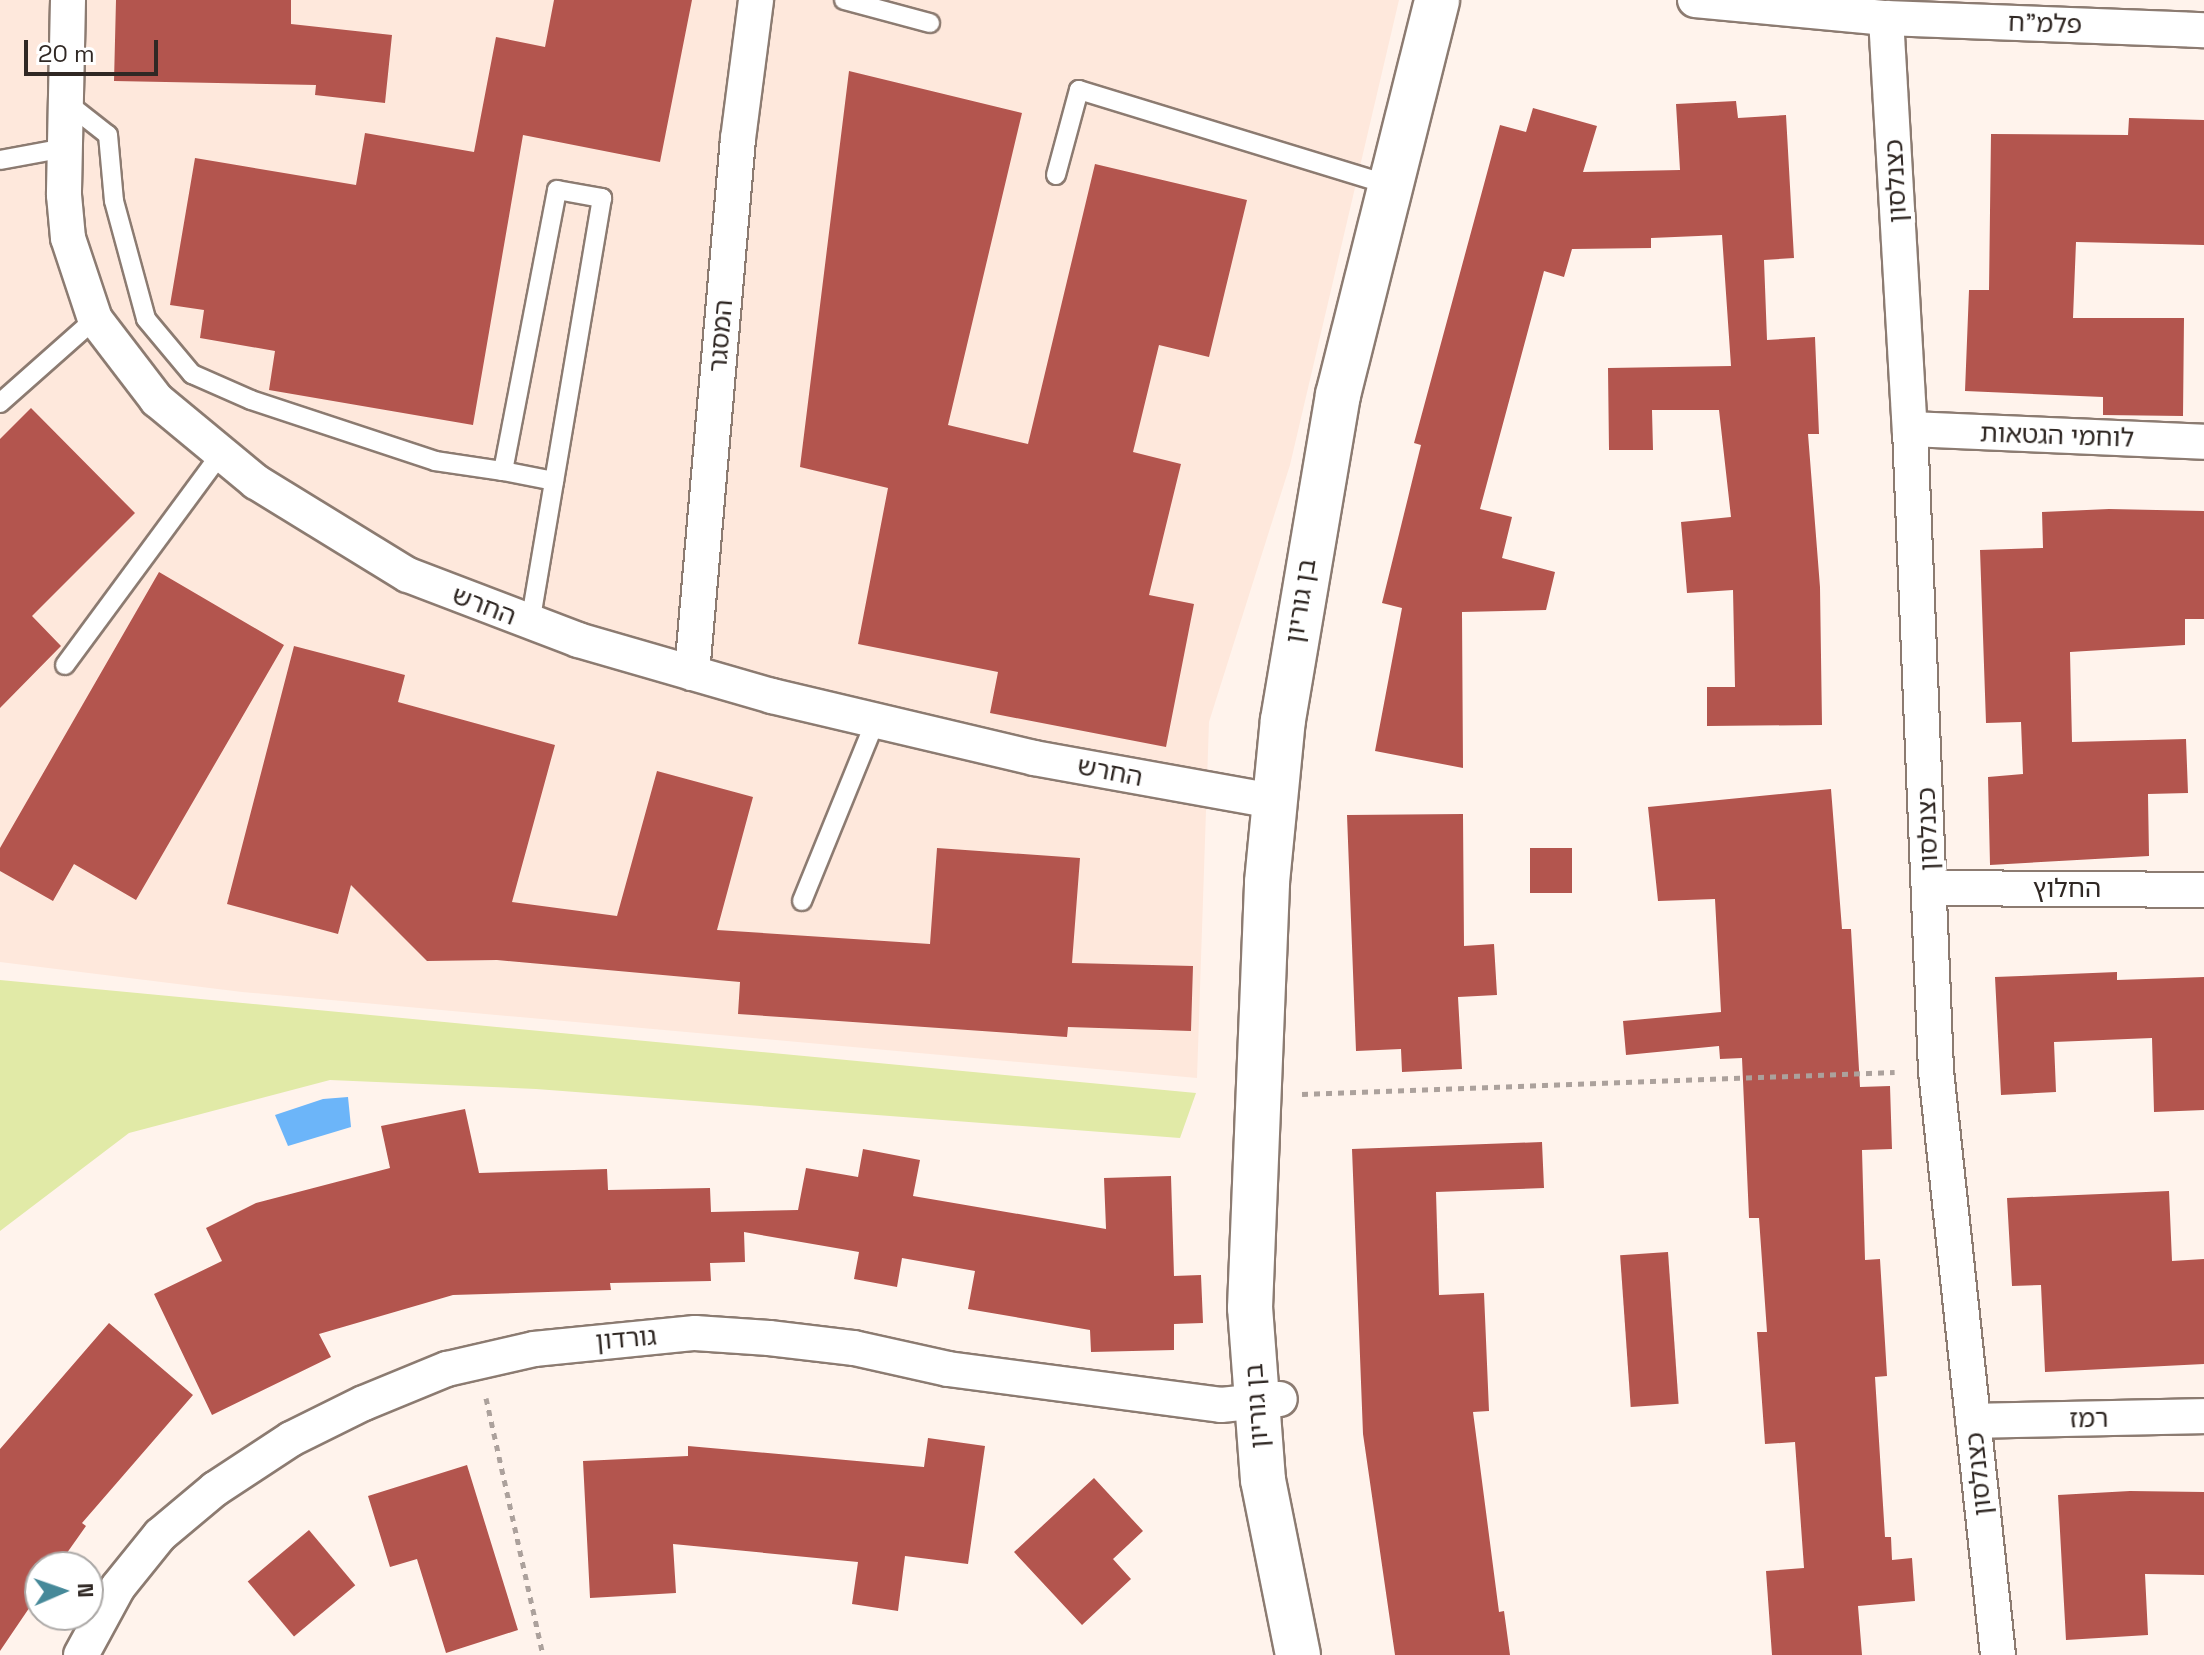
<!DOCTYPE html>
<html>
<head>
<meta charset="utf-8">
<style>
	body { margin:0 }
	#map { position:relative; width:2204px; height:1655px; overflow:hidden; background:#fff3ec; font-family:"Space Grotesk","Noto Sans Hebrew",sans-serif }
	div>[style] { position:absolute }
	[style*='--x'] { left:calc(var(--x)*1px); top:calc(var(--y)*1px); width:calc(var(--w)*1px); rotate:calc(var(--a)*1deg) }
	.built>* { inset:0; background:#fee8dc }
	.green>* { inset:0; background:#e1eaa7 }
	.water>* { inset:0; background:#6cb5f9 }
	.building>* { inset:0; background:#b3554e; transform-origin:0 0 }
	.path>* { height:5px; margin-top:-2.5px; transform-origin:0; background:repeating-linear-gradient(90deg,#aca19c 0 6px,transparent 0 12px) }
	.roads { filter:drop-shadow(2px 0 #8c7b71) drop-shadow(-2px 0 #8c7b71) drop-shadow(0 2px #8c7b71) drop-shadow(0 -2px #8c7b71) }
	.lane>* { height:18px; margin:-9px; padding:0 9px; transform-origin:9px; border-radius:9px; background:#fff }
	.street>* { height:34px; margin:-17px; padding:0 17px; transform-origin:17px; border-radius:17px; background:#fff }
	.secondary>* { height:44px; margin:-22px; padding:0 22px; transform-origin:22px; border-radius:22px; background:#fff }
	span { translate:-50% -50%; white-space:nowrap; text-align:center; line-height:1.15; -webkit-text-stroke:8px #fff; paint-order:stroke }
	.street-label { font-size:26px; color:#302824 }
	.north { position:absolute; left:24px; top:1551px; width:80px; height:80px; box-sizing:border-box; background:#fff; border:2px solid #aca9a7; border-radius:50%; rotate:88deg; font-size:22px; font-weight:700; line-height:32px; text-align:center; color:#302824 }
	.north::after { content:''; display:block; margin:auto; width:28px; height:36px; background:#468999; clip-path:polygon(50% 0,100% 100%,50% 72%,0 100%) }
	.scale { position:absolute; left:24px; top:40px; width:134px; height:36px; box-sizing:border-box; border:4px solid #302824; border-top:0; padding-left:10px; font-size:24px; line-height:28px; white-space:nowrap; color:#302824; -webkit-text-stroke:6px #fff; paint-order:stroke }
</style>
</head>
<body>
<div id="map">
	<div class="built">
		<div style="clip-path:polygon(0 0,1399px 0,1290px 465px,1209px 722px,1197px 1078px,242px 992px,0 962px)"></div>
	</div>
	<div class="green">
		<div style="clip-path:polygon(0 980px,1196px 1093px,1180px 1138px,536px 1089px,330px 1080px,129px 1133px,0 1231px)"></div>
	</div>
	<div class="water">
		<div style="clip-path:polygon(348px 1097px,351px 1127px,288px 1146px,275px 1115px,323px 1099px)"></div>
	</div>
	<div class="building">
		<div style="clip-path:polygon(116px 0,291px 0,291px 24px,392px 35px,385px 103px,315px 95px,316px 85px,114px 81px)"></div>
		<div style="clip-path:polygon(554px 0,692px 0,660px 162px,523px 135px,473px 425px,269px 390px,275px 351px,200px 338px,204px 310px,170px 305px,195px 158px,356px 185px,365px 133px,474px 152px,496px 37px,545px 47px)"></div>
		<div style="clip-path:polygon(849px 71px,1022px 113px,948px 425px,1028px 444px,1095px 164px,1247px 200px,1209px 357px,1159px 345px,1133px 452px,1181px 464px,1149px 595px,1194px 604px,1166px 747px,990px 713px,998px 672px,858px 644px,888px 488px,800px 467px)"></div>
		<div style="clip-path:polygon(1736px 101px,1738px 118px,1786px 115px,1794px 258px,1764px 260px,1767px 340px,1815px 337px,1819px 434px,1808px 434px,1820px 587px,1822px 725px,1707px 726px,1707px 687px,1735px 687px,1733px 590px,1687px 593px,1681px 522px,1731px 517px,1719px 410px,1652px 410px,1653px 450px,1609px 450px,1608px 368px,1731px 366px,1722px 235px,1651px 238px,1651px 248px,1572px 249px,1564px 277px,1544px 271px,1480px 509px,1512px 517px,1502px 558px,1555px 572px,1546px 610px,1462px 612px,1463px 768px,1375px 751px,1402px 608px,1382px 603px,1421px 445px,1414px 443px,1500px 125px,1526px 132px,1533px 108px,1597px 126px,1583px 172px,1680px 170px,1676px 104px)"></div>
		<div style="clip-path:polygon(2129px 118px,2204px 120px,2204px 245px,2076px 242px,2073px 318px,2184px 318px,2183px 416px,2103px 415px,2103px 397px,1965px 391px,1969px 290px,1989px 290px,1991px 134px,2128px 135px)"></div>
		<div style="clip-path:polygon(31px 408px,135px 513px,32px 616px,61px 646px,0 708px,0 439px)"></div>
		<div style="clip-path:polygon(2109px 509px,2204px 511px,2204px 619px,2185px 619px,2185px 645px,2070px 652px,2072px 742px,2186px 739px,2188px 793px,2148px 794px,2149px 856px,1990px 865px,1988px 777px,2023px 774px,2021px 722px,1986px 723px,1980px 550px,2043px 548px,2042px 512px)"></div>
		<div style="clip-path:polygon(159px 572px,284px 645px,136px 900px,74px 864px,53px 901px,0 871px,0 848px)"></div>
		<div style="clip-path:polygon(294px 646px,405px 675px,398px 702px,555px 745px,512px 902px,617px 916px,657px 771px,753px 797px,717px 930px,930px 944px,937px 848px,1080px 858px,1072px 963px,1193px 966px,1191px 1031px,1068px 1027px,1067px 1037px,738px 1014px,740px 982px,497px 960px,427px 961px,351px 885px,338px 934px,227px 904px)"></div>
		<div style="clip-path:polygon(1831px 789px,1842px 929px,1851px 929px,1860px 1087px,1890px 1086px,1892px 1149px,1862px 1150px,1865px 1260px,1880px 1259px,1887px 1376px,1875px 1377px,1885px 1537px,1891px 1537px,1892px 1560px,1912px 1558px,1915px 1601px,1858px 1606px,1862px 1655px,1772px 1655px,1766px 1571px,1804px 1568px,1795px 1442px,1765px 1444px,1757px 1332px,1767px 1332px,1759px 1218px,1749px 1218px,1742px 1058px,1720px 1059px,1719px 1046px,1626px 1055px,1623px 1021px,1721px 1012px,1715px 899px,1658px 901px,1648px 807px)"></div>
		<div style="clip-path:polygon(1463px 814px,1464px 946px,1494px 944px,1497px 995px,1458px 997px,1462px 1069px,1402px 1072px,1401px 1049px,1356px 1051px,1347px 815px)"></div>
		<div style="left:1572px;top:848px;width:45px;height:42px;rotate:90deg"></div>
		<div style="clip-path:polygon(2117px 972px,2117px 980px,2204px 977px,2204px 1110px,2154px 1112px,2152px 1038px,2054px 1042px,2056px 1092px,2001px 1095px,1995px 977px)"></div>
		<div style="clip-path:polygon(465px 1109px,479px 1173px,607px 1169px,608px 1190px,710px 1188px,711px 1212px,798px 1210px,806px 1168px,858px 1177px,863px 1149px,920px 1160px,913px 1196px,1106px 1229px,1104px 1178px,1171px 1176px,1174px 1276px,1201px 1275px,1203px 1323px,1174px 1324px,1174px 1350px,1091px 1352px,1090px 1330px,968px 1309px,975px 1271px,902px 1258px,897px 1287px,854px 1279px,859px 1252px,744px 1232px,745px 1262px,710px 1263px,711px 1281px,610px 1283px,611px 1290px,453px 1295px,319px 1334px,331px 1357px,212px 1415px,154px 1294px,222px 1261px,206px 1228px,256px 1203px,390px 1168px,381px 1126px)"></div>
		<div style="clip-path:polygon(1542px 1142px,1544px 1188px,1436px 1192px,1439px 1295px,1484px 1293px,1489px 1411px,1473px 1412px,1499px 1612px,1504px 1611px,1510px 1655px,1395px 1655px,1363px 1434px,1352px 1149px)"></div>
		<div style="clip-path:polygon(2169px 1191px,2172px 1261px,2204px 1259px,2204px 1364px,2045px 1372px,2041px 1285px,2012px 1286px,2007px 1198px)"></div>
		<div style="left:1668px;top:1252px;width:152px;height:48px;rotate:86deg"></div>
		<div style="clip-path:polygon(109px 1323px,193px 1395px,82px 1523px,86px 1526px,57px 1567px,40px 1567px,40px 1592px,0 1651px,0 1449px)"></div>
		<div style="clip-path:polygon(928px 1438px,985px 1446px,968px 1564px,905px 1556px,898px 1611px,852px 1604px,858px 1562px,673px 1544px,676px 1593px,590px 1598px,583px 1461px,688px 1456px,688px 1446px,924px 1467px)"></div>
		<div style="clip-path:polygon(467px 1465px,518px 1630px,446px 1653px,417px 1559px,390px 1567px,368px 1496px)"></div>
		<div style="clip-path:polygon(1094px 1478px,1143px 1531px,1113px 1559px,1131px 1579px,1082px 1625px,1014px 1552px)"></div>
		<div style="clip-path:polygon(2130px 1491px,2204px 1492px,2204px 1575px,2145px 1574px,2148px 1635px,2066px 1640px,2058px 1495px)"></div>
		<div style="left:309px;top:1530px;width:72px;height:80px;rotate:50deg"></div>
	</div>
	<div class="path">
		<div style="--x:1302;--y:1094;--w:593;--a:-2.12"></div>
		<div style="--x:486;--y:1398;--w:263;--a:77.5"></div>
	</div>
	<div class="roads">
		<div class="lane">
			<div style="--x:844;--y:0;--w:89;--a:15"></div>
			<div style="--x:66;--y:102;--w:53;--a:38.2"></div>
			<div style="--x:108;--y:135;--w:66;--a:84.8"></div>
			<div style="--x:114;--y:201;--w:122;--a:74.8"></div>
			<div style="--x:146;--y:319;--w:72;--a:50.1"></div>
			<div style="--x:192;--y:374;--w:64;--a:23.8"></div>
			<div style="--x:251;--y:400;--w:194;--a:18.3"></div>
			<div style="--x:435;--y:461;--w:69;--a:8.4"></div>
			<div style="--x:503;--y:471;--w:286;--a:-79.1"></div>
			<div style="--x:557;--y:190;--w:46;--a:10.1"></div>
			<div style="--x:602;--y:198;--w:431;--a:99.6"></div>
			<div style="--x:0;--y:160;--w:66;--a:-10.5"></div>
			<div style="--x:1056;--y:175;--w:88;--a:-74.9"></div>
			<div style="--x:1079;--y:90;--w:325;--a:17"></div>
			<div style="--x:0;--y:403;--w:127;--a:-41.5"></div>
			<div style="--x:503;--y:471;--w:52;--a:11.1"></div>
			<div style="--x:65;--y:665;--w:260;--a:-53.6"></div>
			<div style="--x:802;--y:901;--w:196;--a:-67.8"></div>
		</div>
		<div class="street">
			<div style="--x:68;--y:0;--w:195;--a:91.2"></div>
			<div style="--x:64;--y:195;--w:43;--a:84.7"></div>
			<div style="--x:68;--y:238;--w:85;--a:71.6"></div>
			<div style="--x:95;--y:319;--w:102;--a:52.6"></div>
			<div style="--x:157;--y:400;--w:129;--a:39.6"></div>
			<div style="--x:256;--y:482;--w:178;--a:31.5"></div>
			<div style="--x:408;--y:575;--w:182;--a:20.9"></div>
			<div style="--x:578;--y:640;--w:202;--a:16.1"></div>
			<div style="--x:772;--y:696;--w:269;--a:13.3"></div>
			<div style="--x:1034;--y:758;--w:244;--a:10.2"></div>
			<div style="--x:1695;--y:0;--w:192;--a:5.4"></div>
			<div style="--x:1886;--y:18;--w:318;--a:2.2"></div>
			<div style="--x:1886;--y:18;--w:412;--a:86.7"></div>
			<div style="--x:1910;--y:429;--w:643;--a:87.68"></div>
			<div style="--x:1936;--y:1071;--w:587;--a:83.94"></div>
			<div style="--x:1910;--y:429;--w:294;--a:2.5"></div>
			<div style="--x:692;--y:673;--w:536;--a:-85.08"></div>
			<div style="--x:738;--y:139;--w:140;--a:-82.6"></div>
			<div style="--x:1930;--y:888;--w:274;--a:0.4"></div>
			<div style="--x:1973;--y:1421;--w:231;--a:-1.2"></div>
			<div style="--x:81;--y:1655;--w:77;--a:-61.4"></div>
			<div style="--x:118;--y:1587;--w:67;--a:-51.1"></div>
			<div style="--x:160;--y:1535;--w:72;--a:-39.9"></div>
			<div style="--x:215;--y:1489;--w:91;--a:-33.3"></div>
			<div style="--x:291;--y:1439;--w:81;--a:-26.3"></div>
			<div style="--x:364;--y:1403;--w:90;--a:-22.3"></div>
			<div style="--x:447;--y:1369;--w:89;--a:-12.9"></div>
			<div style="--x:534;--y:1349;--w:162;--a:-5.7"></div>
			<div style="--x:695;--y:1333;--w:74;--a:3.9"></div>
			<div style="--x:769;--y:1338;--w:86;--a:6.7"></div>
			<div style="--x:854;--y:1348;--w:96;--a:12.6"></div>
			<div style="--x:948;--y:1369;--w:275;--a:7.5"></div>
			<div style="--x:1221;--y:1405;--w:59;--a:-5.8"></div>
		</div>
		<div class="secondary">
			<div style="--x:1298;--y:1655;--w:178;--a:-101.3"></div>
			<div style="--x:1263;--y:1480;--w:172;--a:-94.3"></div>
			<div style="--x:1250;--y:1308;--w:426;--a:-87.7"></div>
			<div style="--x:1267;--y:882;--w:163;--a:-84.4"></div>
			<div style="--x:1283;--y:720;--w:330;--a:-80.4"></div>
			<div style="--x:1338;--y:395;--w:407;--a:-75.9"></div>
		</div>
	</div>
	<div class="street-label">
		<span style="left:2045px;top:24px;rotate:2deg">פלמ"ח</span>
		<span style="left:1896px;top:181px;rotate:-93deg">כצנלסון</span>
		<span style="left:721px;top:336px;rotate:-85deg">המסגר</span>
		<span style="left:2057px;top:436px;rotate:2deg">לוחמי הגטאות</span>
		<span style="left:1301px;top:601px;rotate:-81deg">בן גוריון</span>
		<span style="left:484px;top:606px;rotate:21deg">החרש</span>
		<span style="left:1110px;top:772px;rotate:11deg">החרש</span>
		<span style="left:1928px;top:829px;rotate:-92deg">כצנלסון</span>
		<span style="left:2067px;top:889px">החלוץ</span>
		<span style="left:626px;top:1339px;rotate:-5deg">גורדון</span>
		<span style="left:1257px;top:1406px;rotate:-94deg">בן גוריון</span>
		<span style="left:2089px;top:1419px;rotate:-1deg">רמז</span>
		<span style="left:1979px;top:1474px;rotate:-96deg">כצנלסון</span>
	</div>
	<div class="north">N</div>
	<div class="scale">20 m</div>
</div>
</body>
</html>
